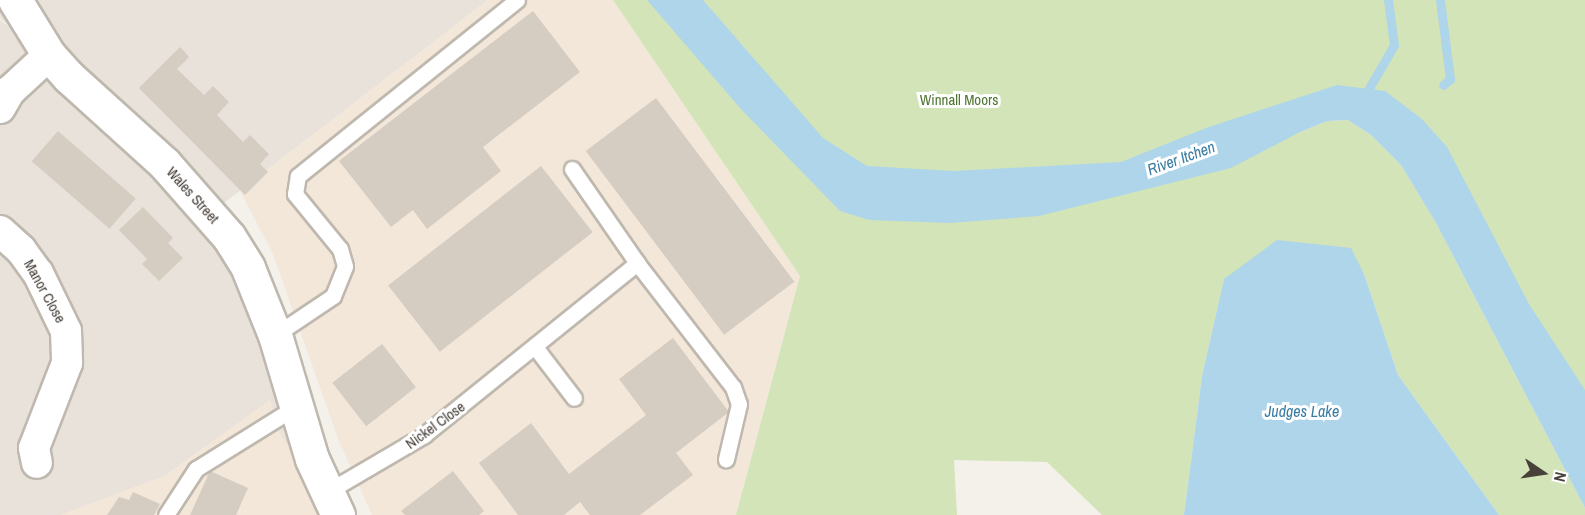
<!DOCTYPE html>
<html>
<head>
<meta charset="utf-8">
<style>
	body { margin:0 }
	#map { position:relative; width:1585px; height:515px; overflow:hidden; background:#f4f1eb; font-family:"Archivo Narrow",sans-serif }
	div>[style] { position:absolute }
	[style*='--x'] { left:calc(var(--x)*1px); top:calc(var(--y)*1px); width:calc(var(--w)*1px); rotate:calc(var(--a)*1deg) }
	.residential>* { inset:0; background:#e8e2da }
	.commercial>* { inset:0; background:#f3e7d9 }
	.green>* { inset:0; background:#d3e4b8 }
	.water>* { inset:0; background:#aed5ea }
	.stream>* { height:9px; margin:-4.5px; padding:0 4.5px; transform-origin:4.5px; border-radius:4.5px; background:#aed5ea }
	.building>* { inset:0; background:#d5ccc2; transform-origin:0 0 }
	.roads { filter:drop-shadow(2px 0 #bfb8ae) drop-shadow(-2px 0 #bfb8ae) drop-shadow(0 2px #bfb8ae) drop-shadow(0 -2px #bfb8ae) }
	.service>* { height:15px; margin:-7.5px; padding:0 7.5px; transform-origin:7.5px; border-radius:7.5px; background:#fff }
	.minor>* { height:30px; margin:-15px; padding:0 15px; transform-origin:15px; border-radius:15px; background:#fff }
	.tertiary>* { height:33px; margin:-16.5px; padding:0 16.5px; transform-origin:16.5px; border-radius:16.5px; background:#fff }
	span { translate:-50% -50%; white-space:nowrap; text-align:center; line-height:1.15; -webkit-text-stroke:6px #fff; paint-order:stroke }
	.park-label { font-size:15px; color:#4f7532 }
	.street-label { font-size:15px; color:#48413a }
	.water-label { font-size:16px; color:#3a7da2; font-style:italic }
	.north { position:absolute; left:1513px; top:443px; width:60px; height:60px; -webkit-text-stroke:4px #fff; paint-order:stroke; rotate:103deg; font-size:16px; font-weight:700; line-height:24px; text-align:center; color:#48413a }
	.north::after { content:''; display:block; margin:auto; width:21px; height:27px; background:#48413a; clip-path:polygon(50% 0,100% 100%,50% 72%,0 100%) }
</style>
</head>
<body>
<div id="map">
	<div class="residential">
		<div style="clip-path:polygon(0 0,488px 0,211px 213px,338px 515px,0 515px,0 20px,13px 30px,0 18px)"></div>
	</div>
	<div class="commercial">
		<div style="clip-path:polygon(488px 0,613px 0,800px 276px,736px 515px,372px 515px,338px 439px,273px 254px,240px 191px)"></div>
		<div style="clip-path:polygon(270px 400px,278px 429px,327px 515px,60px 515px,164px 476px)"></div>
	</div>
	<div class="green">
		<div style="clip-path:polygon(613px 0,1585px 0,1585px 429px,1362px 102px,1298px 133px,1327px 121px,1348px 120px,1371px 135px,1401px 165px,1436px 223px,1585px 508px,1585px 515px,1499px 515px,1398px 375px,1364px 274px,1224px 279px,1202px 376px,1184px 515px,1102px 515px,1047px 462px,954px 460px,957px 515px,736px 515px,800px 276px)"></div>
	</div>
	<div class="water">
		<div style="clip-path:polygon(647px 0,703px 0,823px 138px,867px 166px,954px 171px,1121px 162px,1206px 128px,1337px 85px,1385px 91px,1422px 119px,1447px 147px,1529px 304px,1585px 390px,1585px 508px,1436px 223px,1401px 165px,1371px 135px,1348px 120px,1327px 121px,1298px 133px,1231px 168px,1039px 216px,950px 223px,869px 220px,840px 211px,740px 108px)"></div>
		<div style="clip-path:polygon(1277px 240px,1351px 248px,1364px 274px,1398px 375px,1499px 515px,1184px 515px,1202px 376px,1224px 279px)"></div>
	</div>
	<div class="stream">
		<div style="--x:1440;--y:0;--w:80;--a:82.8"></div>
		<div style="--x:1450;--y:79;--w:9;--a:139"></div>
		<div style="--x:1364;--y:97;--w:60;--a:-60"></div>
		<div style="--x:1394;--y:45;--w:45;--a:-97.6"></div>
	</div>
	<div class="building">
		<div style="clip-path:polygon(533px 11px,580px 72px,483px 147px,501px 171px,427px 229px,413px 210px,391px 227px,339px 161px)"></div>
		<div style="clip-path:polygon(180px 47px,189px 57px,177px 69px,204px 95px,213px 86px,229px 102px,217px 115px,243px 142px,250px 135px,269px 154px,260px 164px,268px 172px,245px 195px,139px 88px)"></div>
		<div style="left:656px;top:98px;width:230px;height:88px;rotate:53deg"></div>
		<div style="left:58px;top:131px;width:103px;height:40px;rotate:41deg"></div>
		<div style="left:541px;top:166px;width:84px;height:194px;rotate:52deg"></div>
		<div style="clip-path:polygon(143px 207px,173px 238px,168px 243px,183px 258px,159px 281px,142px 264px,147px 259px,119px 230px)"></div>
		<div style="clip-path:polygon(673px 338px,729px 412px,676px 453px,693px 475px,640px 515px,590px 515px,580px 502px,564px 515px,518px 515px,479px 463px,531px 423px,569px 474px,646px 415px,619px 379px)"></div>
		<div style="left:382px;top:344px;width:55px;height:63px;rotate:52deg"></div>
		<div style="clip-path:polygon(210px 471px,248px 488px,236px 515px,190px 515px)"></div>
		<div style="clip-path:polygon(453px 471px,484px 511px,479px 515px,405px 515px,401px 511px)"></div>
		<div style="clip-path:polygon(133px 492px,160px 504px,154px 515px,107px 515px,119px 497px,129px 500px)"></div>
	</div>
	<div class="roads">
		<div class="service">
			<div style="--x:572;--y:169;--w:114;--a:55.3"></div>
			<div style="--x:637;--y:263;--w:157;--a:52.3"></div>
			<div style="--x:733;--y:387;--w:18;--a:71"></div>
			<div style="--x:739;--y:404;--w:57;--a:103.3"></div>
			<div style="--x:275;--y:335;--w:70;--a:-33.9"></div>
			<div style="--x:333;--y:296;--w:32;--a:-68"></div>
			<div style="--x:345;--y:266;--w:18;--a:-106"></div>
			<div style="--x:340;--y:249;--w:71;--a:-129.3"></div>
			<div style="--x:295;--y:194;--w:18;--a:-81"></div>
			<div style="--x:298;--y:176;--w:281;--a:-38.8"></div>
			<div style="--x:535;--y:347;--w:64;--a:52.6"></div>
			<div style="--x:327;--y:492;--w:113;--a:-30.4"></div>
			<div style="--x:424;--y:435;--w:274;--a:-38.9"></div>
			<div style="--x:166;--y:515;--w:55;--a:-56.9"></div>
			<div style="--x:196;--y:469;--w:115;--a:-31.9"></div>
		</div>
		<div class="minor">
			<div style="--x:0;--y:108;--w:20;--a:-60"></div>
			<div style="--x:10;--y:91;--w:53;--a:-42.7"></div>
			<div style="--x:0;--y:231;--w:28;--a:42"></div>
			<div style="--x:21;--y:250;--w:29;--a:54"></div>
			<div style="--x:38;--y:273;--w:64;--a:64.2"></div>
			<div style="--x:66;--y:331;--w:32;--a:88"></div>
			<div style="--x:67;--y:363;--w:91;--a:111.2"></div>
			<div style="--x:34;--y:448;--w:15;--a:79"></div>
		</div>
		<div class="tertiary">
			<div style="--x:15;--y:0;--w:65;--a:58.3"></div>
			<div style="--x:49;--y:55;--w:30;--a:48"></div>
			<div style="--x:69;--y:77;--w:128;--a:42.2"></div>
			<div style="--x:164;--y:163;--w:98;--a:48.7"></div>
			<div style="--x:229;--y:237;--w:36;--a:58"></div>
			<div style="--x:248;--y:268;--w:72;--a:68.1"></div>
			<div style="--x:275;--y:335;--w:129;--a:73.4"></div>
			<div style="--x:312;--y:459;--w:62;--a:65.1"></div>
		</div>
	</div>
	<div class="park-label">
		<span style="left:959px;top:100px">Winnall Moors</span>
	</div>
	<div class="street-label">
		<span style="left:193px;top:195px;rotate:48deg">Wales Street</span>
		<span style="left:45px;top:291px;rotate:61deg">Manor Close</span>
		<span style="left:435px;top:425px;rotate:-36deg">Nickel Close</span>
	</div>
	<div class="water-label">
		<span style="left:1181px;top:158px;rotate:-20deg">River Itchen</span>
		<span style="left:1302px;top:411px">Judges Lake</span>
	</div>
	<div class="north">N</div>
</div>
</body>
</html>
